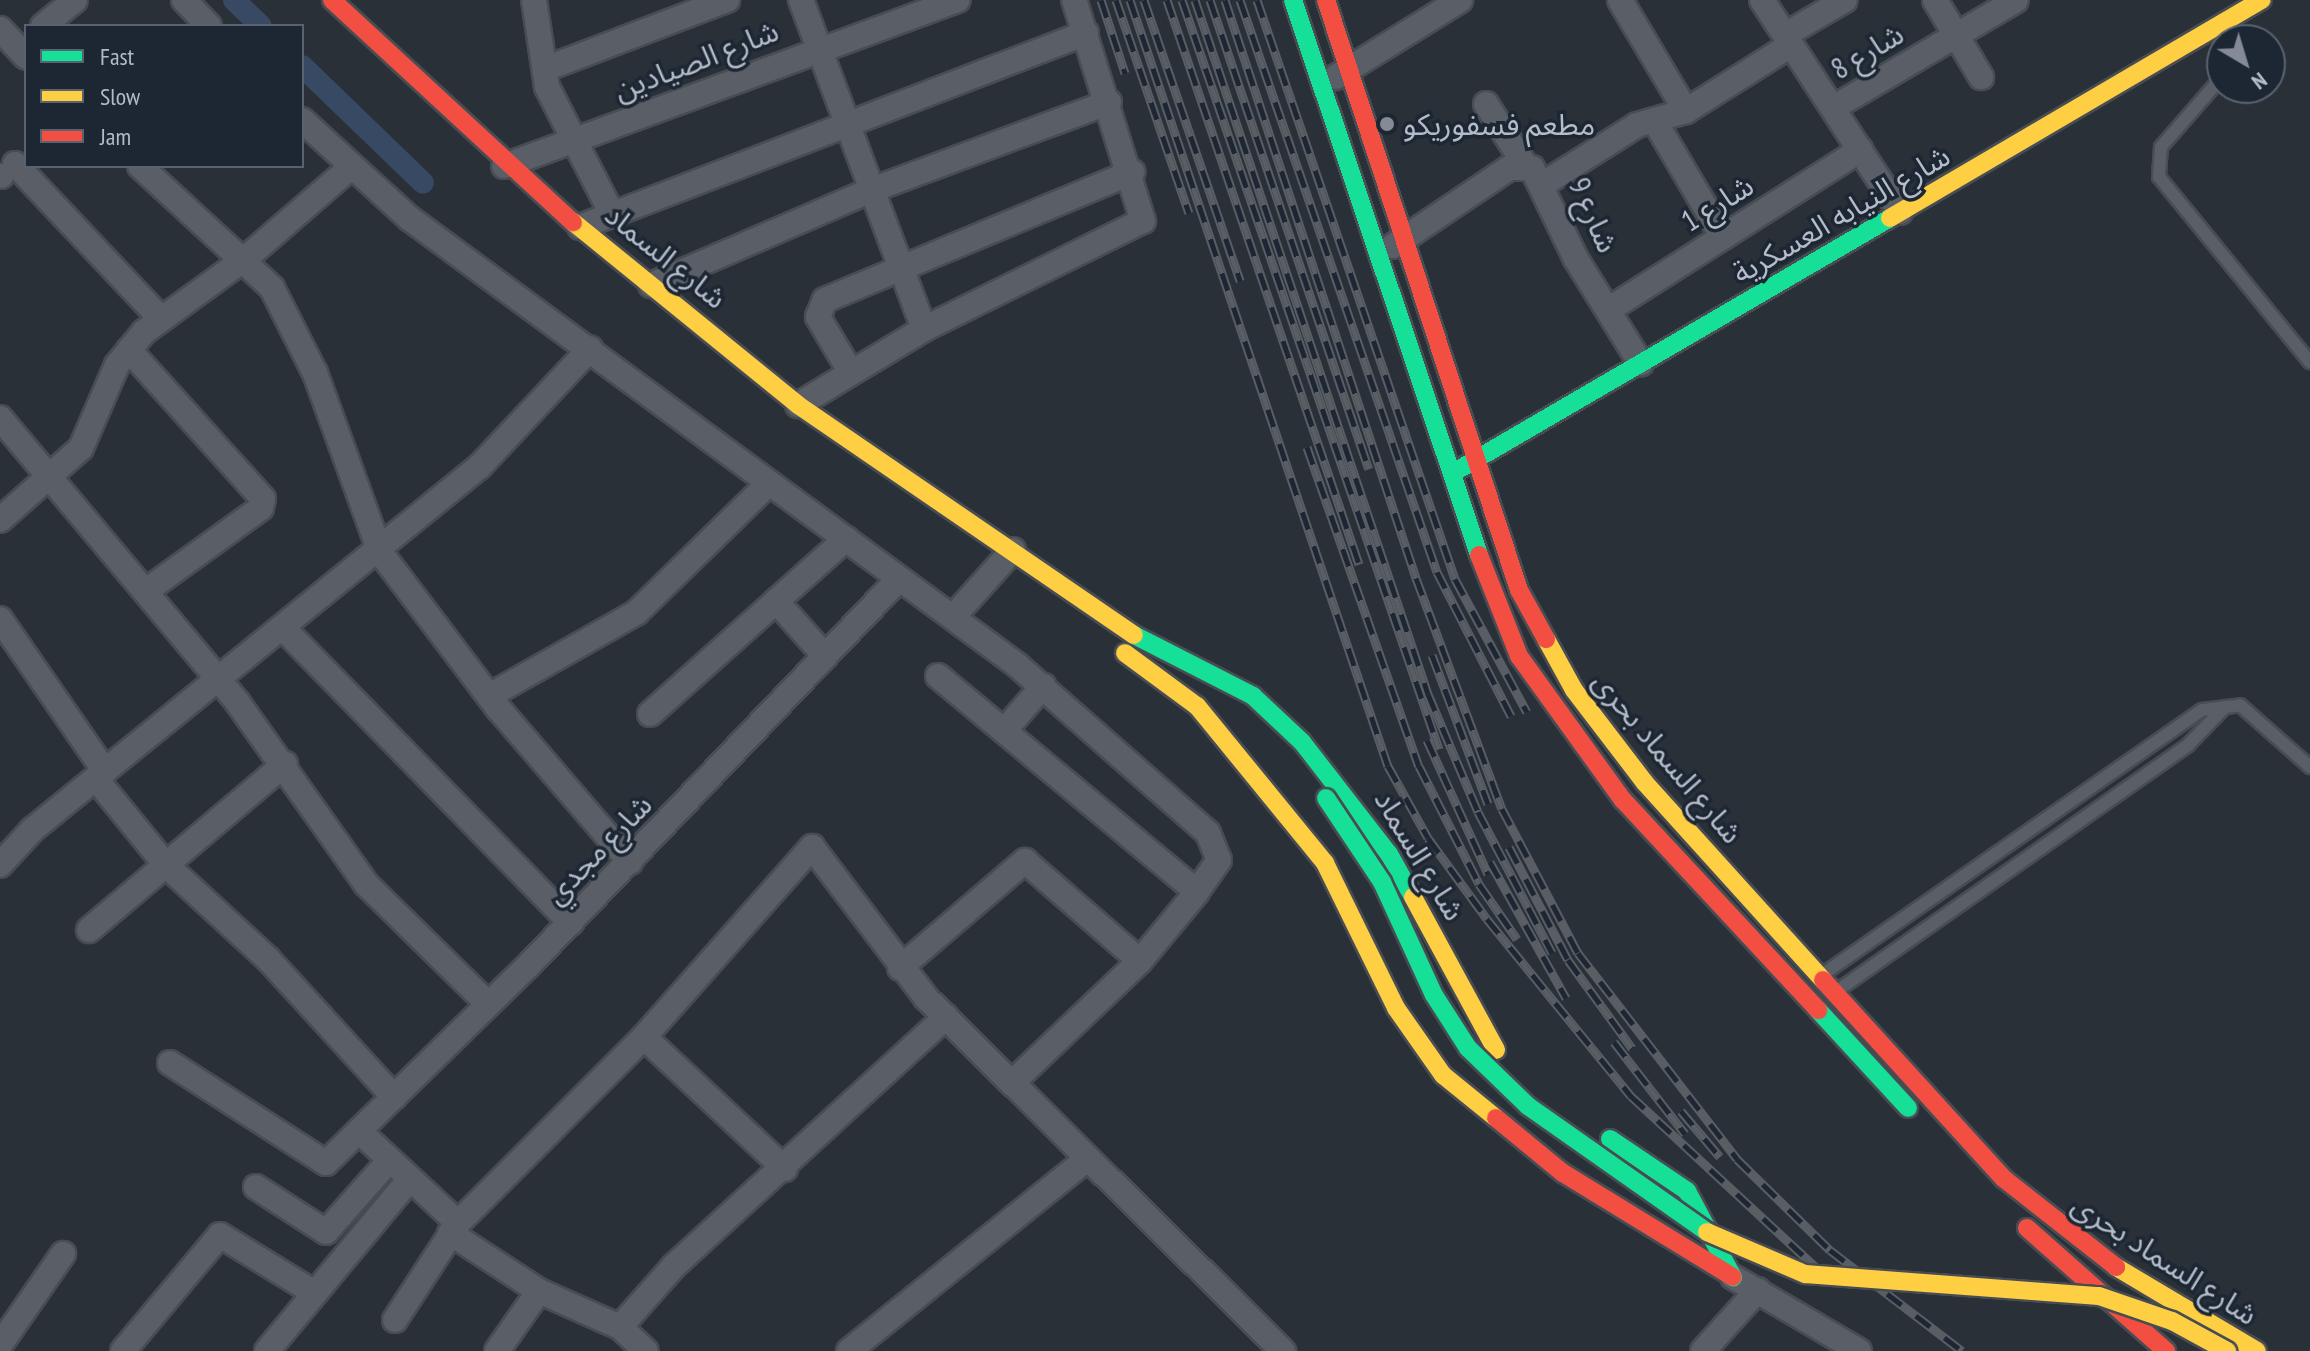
<!DOCTYPE html>
<html>
<head>
<meta charset="utf-8">
<style>
	body { margin:0 }
	#map { position:relative; width:2310px; height:1351px; overflow:hidden; background:#2a3038; font-family:"PT Sans Narrow","Noto Sans Arabic",sans-serif }
	div>[style] { position:absolute }
	[style*='--x'] { left:calc(var(--x)*1px); top:calc(var(--y)*1px); width:calc(var(--w)*1px); rotate:calc(var(--a)*1deg) }
	.canal>* { height:22px; margin:-11px; padding:0 11px; transform-origin:11px; border-radius:11px; background:#384963 }
	.roads { filter:drop-shadow(2px 0 #484c53) drop-shadow(-2px 0 #484c53) drop-shadow(0 2px #484c53) drop-shadow(0 -2px #484c53) }
	.lane>* { height:12px; margin:-6px; padding:0 6px; transform-origin:6px; border-radius:6px; background:#5a5e66 }
	.street>* { height:24px; margin:-12px; padding:0 12px; transform-origin:12px; border-radius:12px; background:#5a5e66 }
	.fast>* { height:18px; margin:-9px; padding:0 9px; transform-origin:9px; border-radius:9px; background:#16e098 }
	.slow>* { height:18px; margin:-9px; padding:0 9px; transform-origin:9px; border-radius:9px; background:#ffcf43 }
	.jam>* { height:18px; margin:-9px; padding:0 9px; transform-origin:9px; border-radius:9px; background:#f24e42 }
	.rail>* { height:9px; margin-top:-4.5px; transform-origin:0; background:repeating-linear-gradient(90deg,#1d2633 0 18px,#595d64 0 36px); box-sizing:border-box; border-block:2px solid #595d64 }
	.bridges { filter:drop-shadow(2px 0 #474c53) drop-shadow(-2px 0 #474c53) drop-shadow(0 2px #474c53) drop-shadow(0 -2px #474c53) }
	.fast-bridge>* { height:18px; margin:-9px; padding:0 9px; transform-origin:9px; border-radius:9px; background:#16e098 }
	.slow-bridge>* { height:18px; margin:-9px; padding:0 9px; transform-origin:9px; border-radius:9px; background:#ffcf43 }
	.dots>* { width:22px; height:22px; translate:-50% -50%; box-sizing:border-box; border:4px solid #1d2633; border-radius:50% }
	span { translate:-50% -50%; white-space:nowrap; text-align:center; line-height:1.15; -webkit-text-stroke:7px #1d2633; paint-order:stroke }
	.street-label { font-size:30px; color:#b4bcc9 }
	.poi-label { font-size:30px; color:#b4bcc9 }
	.left { translate:0 -50%; text-align:left }
	.legend { position:absolute; left:24px; top:24px; width:280px; height:144px; box-sizing:border-box; background:#1d2633; border:2px solid #59626f; margin:0; padding:10px 14px; list-style:none; font-size:24px; color:#b4bcc9 }
	.legend li { display:flex; align-items:center; gap:16px; height:40px }
	.legend b { width:40px; border:2px solid #59626f }
	.north { position:absolute; left:2206px; top:24px; width:80px; height:80px; box-sizing:border-box; background:#1d2633; border:2px solid #59626f; border-radius:50%; rotate:142deg; font-size:22px; font-weight:700; line-height:32px; text-align:center; color:#b4bcc9 }
	.north::after { content:''; display:block; margin:auto; width:28px; height:36px; background:#848b96; clip-path:polygon(50% 0,100% 100%,50% 72%,0 100%) }
</style>
</head>
<body>
<div id="map">
	<div class="canal">
		<div style="--x:234;--y:0;--w:37;--a:44"></div>
		<div style="--x:302;--y:66;--w:168;--a:44"></div>
	</div>
	<div class="roads">
		<div class="lane">
			<div style="--x:2222;--y:77;--w:93;--a:131.1"></div>
			<div style="--x:2161;--y:147;--w:30;--a:94"></div>
			<div style="--x:2159;--y:177;--w:239;--a:50.8"></div>
			<div style="--x:1822;--y:975;--w:463;--a:-34.9"></div>
			<div style="--x:2202;--y:710;--w:38;--a:-7"></div>
			<div style="--x:2240;--y:705;--w:94;--a:41.5"></div>
			<div style="--x:1837;--y:991;--w:429;--a:-35"></div>
			<div style="--x:2188;--y:745;--w:53;--a:-45.8"></div>
		</div>
		<div class="street">
			<div style="--x:184;--y:0;--w:36;--a:46"></div>
			<div style="--x:534;--y:0;--w:88;--a:81.5"></div>
			<div style="--x:547;--y:87;--w:145;--a:62.9"></div>
			<div style="--x:801;--y:0;--w:351;--a:69.5"></div>
			<div style="--x:1620;--y:0;--w:129;--a:59.3"></div>
			<div style="--x:1762;--y:0;--w:253;--a:56.9"></div>
			<div style="--x:1935;--y:0;--w:90;--a:59.1"></div>
			<div style="--x:43;--y:26;--w:41;--a:-39.1"></div>
			<div style="--x:0;--y:29;--w:38;--a:47"></div>
			<div style="--x:1785;--y:35;--w:69;--a:-30.3"></div>
			<div style="--x:545;--y:69;--w:195;--a:-20.8"></div>
			<div style="--x:1336;--y:77;--w:146;--a:-31.8"></div>
			<div style="--x:1486;--y:104;--w:72;--a:57.4"></div>
			<div style="--x:1833;--y:108;--w:212;--a:-30.5"></div>
			<div style="--x:302;--y:120;--w:145;--a:42.5"></div>
			<div style="--x:409;--y:218;--w:755;--a:36.32"></div>
			<div style="--x:1017;--y:665;--w:254;--a:41.3"></div>
			<div style="--x:1208;--y:833;--w:29;--a:68"></div>
			<div style="--x:1219;--y:860;--w:39;--a:125"></div>
			<div style="--x:1197;--y:892;--w:89;--a:129.6"></div>
			<div style="--x:1140;--y:961;--w:177;--a:136.4"></div>
			<div style="--x:1654;--y:120;--w:136;--a:59.5"></div>
			<div style="--x:15;--y:164;--w:210;--a:46.7"></div>
			<div style="--x:140;--y:166;--w:180;--a:42.7"></div>
			<div style="--x:272;--y:288;--w:95;--a:63.2"></div>
			<div style="--x:315;--y:373;--w:190;--a:70"></div>
			<div style="--x:380;--y:552;--w:196;--a:52.9"></div>
			<div style="--x:498;--y:708;--w:203;--a:49.4"></div>
			<div style="--x:504;--y:166;--w:483;--a:-20.1"></div>
			<div style="--x:0;--y:176;--w:1;--a:0"></div>
			<div style="--x:1545;--y:183;--w:109;--a:-32.2"></div>
			<div style="--x:1637;--y:125;--w:51;--a:-15.9"></div>
			<div style="--x:1686;--y:111;--w:124;--a:-32.2"></div>
			<div style="--x:580;--y:227;--w:542;--a:-20.98"></div>
			<div style="--x:1393;--y:246;--w:140;--a:-33.9"></div>
			<div style="--x:1509;--y:168;--w:23;--a:0"></div>
			<div style="--x:1532;--y:168;--w:101;--a:64.2"></div>
			<div style="--x:1576;--y:259;--w:123;--a:58.2"></div>
			<div style="--x:651;--y:285;--w:237;--a:-23.3"></div>
			<div style="--x:869;--y:191;--w:256;--a:-20.3"></div>
			<div style="--x:1608;--y:310;--w:299;--a:-32.4"></div>
			<div style="--x:129;--y:350;--w:200;--a:48"></div>
			<div style="--x:263;--y:499;--w:9;--a:103"></div>
			<div style="--x:261;--y:508;--w:142;--a:144.2"></div>
			<div style="--x:850;--y:371;--w:63;--a:-120.7"></div>
			<div style="--x:818;--y:317;--w:18;--a:-68"></div>
			<div style="--x:825;--y:300;--w:333;--a:-22.6"></div>
			<div style="--x:798;--y:405;--w:147;--a:-31.1"></div>
			<div style="--x:924;--y:329;--w:244;--a:-26.3"></div>
			<div style="--x:1143;--y:221;--w:232;--a:-107.3"></div>
			<div style="--x:0;--y:418;--w:371;--a:50.1"></div>
			<div style="--x:238;--y:703;--w:222;--a:54.7"></div>
			<div style="--x:366;--y:884;--w:171;--a:44.5"></div>
			<div style="--x:0;--y:520;--w:108;--a:-41.6"></div>
			<div style="--x:81;--y:448;--w:90;--a:-66.6"></div>
			<div style="--x:117;--y:365;--w:43;--a:-50.7"></div>
			<div style="--x:144;--y:332;--w:126;--a:-36"></div>
			<div style="--x:246;--y:258;--w:138;--a:-40.9"></div>
			<div style="--x:776;--y:601;--w:74;--a:48.3"></div>
			<div style="--x:953;--y:617;--w:90;--a:-48.2"></div>
			<div style="--x:0;--y:619;--w:185;--a:55.4"></div>
			<div style="--x:283;--y:628;--w:412;--a:45.7"></div>
			<div style="--x:938;--y:676;--w:337;--a:39.8"></div>
			<div style="--x:489;--y:696;--w:169;--a:-29.5"></div>
			<div style="--x:636;--y:613;--w:186;--a:-44.3"></div>
			<div style="--x:650;--y:714;--w:263;--a:-41.8"></div>
			<div style="--x:1004;--y:731;--w:60;--a:-49.1"></div>
			<div style="--x:96;--y:779;--w:111;--a:50.9"></div>
			<div style="--x:166;--y:865;--w:139;--a:42.7"></div>
			<div style="--x:268;--y:959;--w:187;--a:47.6"></div>
			<div style="--x:0;--y:865;--w:47;--a:-47.6"></div>
			<div style="--x:32;--y:830;--w:577;--a:-39.09"></div>
			<div style="--x:480;--y:466;--w:161;--a:-46.8"></div>
			<div style="--x:89;--y:930;--w:257;--a:-40.3"></div>
			<div style="--x:900;--y:968;--w:165;--a:-40.6"></div>
			<div style="--x:1025;--y:861;--w:152;--a:41"></div>
			<div style="--x:644;--y:1037;--w:193;--a:43.1"></div>
			<div style="--x:170;--y:1063;--w:185;--a:32.7"></div>
			<div style="--x:326;--y:1163;--w:285;--a:-44.3"></div>
			<div style="--x:530;--y:964;--w:533;--a:-46.22"></div>
			<div style="--x:359;--y:1131;--w:135;--a:42.9"></div>
			<div style="--x:256;--y:1187;--w:83;--a:32.7"></div>
			<div style="--x:326;--y:1232;--w:94;--a:-48.5"></div>
			<div style="--x:450;--y:1233;--w:106;--a:33.1"></div>
			<div style="--x:1733;--y:1277;--w:146;--a:30.4"></div>
			<div style="--x:395;--y:1320;--w:116;--a:-57"></div>
			<div style="--x:458;--y:1223;--w:263;--a:-45"></div>
			<div style="--x:644;--y:1037;--w:254;--a:-48.5"></div>
			<div style="--x:812;--y:847;--w:191;--a:52.9"></div>
			<div style="--x:927;--y:999;--w:501;--a:44.68"></div>
			<div style="--x:620;--y:1327;--w:81;--a:-48.5"></div>
			<div style="--x:674;--y:1266;--w:369;--a:-42.5"></div>
			<div style="--x:0;--y:1345;--w:111;--a:-55.3"></div>
			<div style="--x:123;--y:1351;--w:151;--a:-50.1"></div>
			<div style="--x:220;--y:1235;--w:109;--a:31.5"></div>
			<div style="--x:267;--y:1351;--w:221;--a:-50.3"></div>
			<div style="--x:497;--y:1351;--w:73;--a:-55"></div>
			<div style="--x:539;--y:1291;--w:89;--a:24"></div>
			<div style="--x:620;--y:1327;--w:35;--a:43"></div>
			<div style="--x:849;--y:1351;--w:304;--a:-38.9"></div>
			<div style="--x:1703;--y:1351;--w:82;--a:-48"></div>
		</div>
		<div class="fast">
			<div style="--x:1293;--y:0;--w:585;--a:71.47"></div>
			<div style="--x:1456;--y:471;--w:502;--a:-30.24"></div>
			<div style="--x:1134;--y:635;--w:134;--a:27.1"></div>
			<div style="--x:1253;--y:696;--w:67;--a:43.2"></div>
			<div style="--x:1302;--y:742;--w:142;--a:52.2"></div>
			<div style="--x:1389;--y:854;--w:49;--a:60.8"></div>
			<div style="--x:1818;--y:1010;--w:133;--a:47.4"></div>
			<div style="--x:1610;--y:1139;--w:93;--a:34"></div>
			<div style="--x:1687;--y:1191;--w:98;--a:61.9"></div>
		</div>
		<div class="slow">
			<div style="--x:1890;--y:218;--w:431;--a:-30.4"></div>
			<div style="--x:573;--y:222;--w:290;--a:39.1"></div>
			<div style="--x:798;--y:405;--w:407;--a:34.4"></div>
			<div style="--x:1546;--y:639;--w:58;--a:61.2"></div>
			<div style="--x:1574;--y:690;--w:117;--a:52.6"></div>
			<div style="--x:1645;--y:783;--w:266;--a:47.9"></div>
			<div style="--x:1125;--y:653;--w:89;--a:36.4"></div>
			<div style="--x:1197;--y:706;--w:203;--a:50.8"></div>
			<div style="--x:1325;--y:863;--w:161;--a:63.9"></div>
			<div style="--x:1396;--y:1008;--w:82;--a:55"></div>
			<div style="--x:1443;--y:1075;--w:68;--a:39.1"></div>
			<div style="--x:1413;--y:897;--w:174;--a:61.5"></div>
			<div style="--x:2116;--y:1267;--w:164;--a:30.8"></div>
		</div>
		<div class="jam">
			<div style="--x:332;--y:0;--w:328;--a:42.7"></div>
			<div style="--x:1326;--y:0;--w:621;--a:71.89"></div>
			<div style="--x:1519;--y:590;--w:56;--a:61.1"></div>
			<div style="--x:1479;--y:555;--w:109;--a:68.4"></div>
			<div style="--x:1519;--y:656;--w:178;--a:54.2"></div>
			<div style="--x:1623;--y:800;--w:287;--a:47.1"></div>
			<div style="--x:1823;--y:980;--w:268;--a:47.7"></div>
			<div style="--x:2003;--y:1178;--w:144;--a:38.2"></div>
			<div style="--x:1496;--y:1118;--w:87;--a:39.4"></div>
			<div style="--x:1563;--y:1173;--w:199;--a:31.5"></div>
			<div style="--x:2027;--y:1228;--w:186;--a:41.5"></div>
		</div>
	</div>
	<div class="rail">
		<div style="--x:1101;--y:0;--w:77;--a:71.8"></div>
		<div style="--x:1116;--y:0;--w:225;--a:71.1"></div>
		<div style="--x:1130;--y:0;--w:808;--a:71.39"></div>
		<div style="--x:1388;--y:766;--w:82;--a:60.9"></div>
		<div style="--x:1428;--y:838;--w:100;--a:53.9"></div>
		<div style="--x:1487;--y:919;--w:228;--a:50.9"></div>
		<div style="--x:1631;--y:1096;--w:275;--a:42.8"></div>
		<div style="--x:1144;--y:0;--w:297;--a:71.1"></div>
		<div style="--x:1167;--y:0;--w:596;--a:71.2"></div>
		<div style="--x:1182;--y:0;--w:792;--a:71.06"></div>
		<div style="--x:1195;--y:0;--w:732;--a:71.44"></div>
		<div style="--x:1428;--y:694;--w:128;--a:67"></div>
		<div style="--x:1478;--y:812;--w:159;--a:62.3"></div>
		<div style="--x:1210;--y:0;--w:495;--a:71.3"></div>
		<div style="--x:1225;--y:0;--w:609;--a:71.71"></div>
		<div style="--x:1416;--y:578;--w:246;--a:69.6"></div>
		<div style="--x:1502;--y:809;--w:163;--a:62.2"></div>
		<div style="--x:1578;--y:953;--w:260;--a:52.3"></div>
		<div style="--x:1737;--y:1159;--w:130;--a:44.4"></div>
		<div style="--x:1830;--y:1250;--w:166;--a:37.4"></div>
		<div style="--x:1240;--y:0;--w:605;--a:71"></div>
		<div style="--x:1437;--y:572;--w:162;--a:62.8"></div>
		<div style="--x:1257;--y:0;--w:612;--a:71.12"></div>
		<div style="--x:1455;--y:579;--w:151;--a:61.6"></div>
		<div style="--x:1307;--y:447;--w:338;--a:70.7"></div>
		<div style="--x:1419;--y:766;--w:132;--a:63"></div>
		<div style="--x:1479;--y:884;--w:67;--a:55.4"></div>
		<div style="--x:1432;--y:655;--w:159;--a:69.4"></div>
		<div style="--x:1427;--y:740;--w:147;--a:65.5"></div>
		<div style="--x:1509;--y:847;--w:127;--a:62.4"></div>
		<div style="--x:1568;--y:960;--w:109;--a:54"></div>
		<div style="--x:1490;--y:862;--w:156;--a:60.8"></div>
		<div style="--x:1614;--y:1042;--w:116;--a:52.3"></div>
		<div style="--x:1681;--y:1111;--w:60;--a:49.7"></div>
	</div>
	<div class="bridges">
		<div class="fast-bridge">
			<div style="--x:1326;--y:798;--w:101;--a:56.3"></div>
			<div style="--x:1382;--y:882;--w:124;--a:65.3"></div>
			<div style="--x:1434;--y:995;--w:63;--a:57.3"></div>
			<div style="--x:1468;--y:1048;--w:83;--a:44"></div>
			<div style="--x:1528;--y:1106;--w:219;--a:35.1"></div>
		</div>
		<div class="slow-bridge">
			<div style="--x:1707;--y:1232;--w:107;--a:23.2"></div>
			<div style="--x:1805;--y:1274;--w:295;--a:4.3"></div>
			<div style="--x:2099;--y:1296;--w:77;--a:18.9"></div>
			<div style="--x:2172;--y:1321;--w:63;--a:28.6"></div>
		</div>
	</div>
	<div class="dots">
		<div style="left:1387px;top:124px;background:#848b96"></div>
	</div>
	<div class="street-label">
		<span style="left:1867px;top:51px;rotate:-31deg">شارع 8</span>
		<span style="left:696px;top:60px;rotate:-21deg">شارع الصيادين</span>
		<span style="left:1717px;top:203px;rotate:-32deg">شارع 1</span>
		<span style="left:1841px;top:214px;rotate:-30deg">شارع النيابه العسكرية</span>
		<span style="left:1594px;top:215px;rotate:66deg">شارع 9</span>
		<span style="left:666px;top:256px;rotate:39deg">شارع السماد</span>
		<span style="left:1668px;top:757px;rotate:50deg">شارع السماد بحرى</span>
		<span style="left:598px;top:849px;rotate:-46deg">شارع مجدي</span>
		<span style="left:1420px;top:855px;rotate:59deg">شارع السماد</span>
		<span style="left:2165px;top:1259px;rotate:33deg">شارع السماد بحرى</span>
	</div>
	<div class="poi-label">
		<span class="left" style="left:1403px;top:124px">مطعم فسفوريكو</span>
	</div>
	<ul class="legend">
	<li><b style="height:10px;background:#16e098"></b>Fast</li>
	<li><b style="height:10px;background:#ffcf43"></b>Slow</li>
	<li><b style="height:10px;background:#f24e42"></b>Jam</li>
	</ul>
	<div class="north">N</div>
</div>
</body>
</html>
